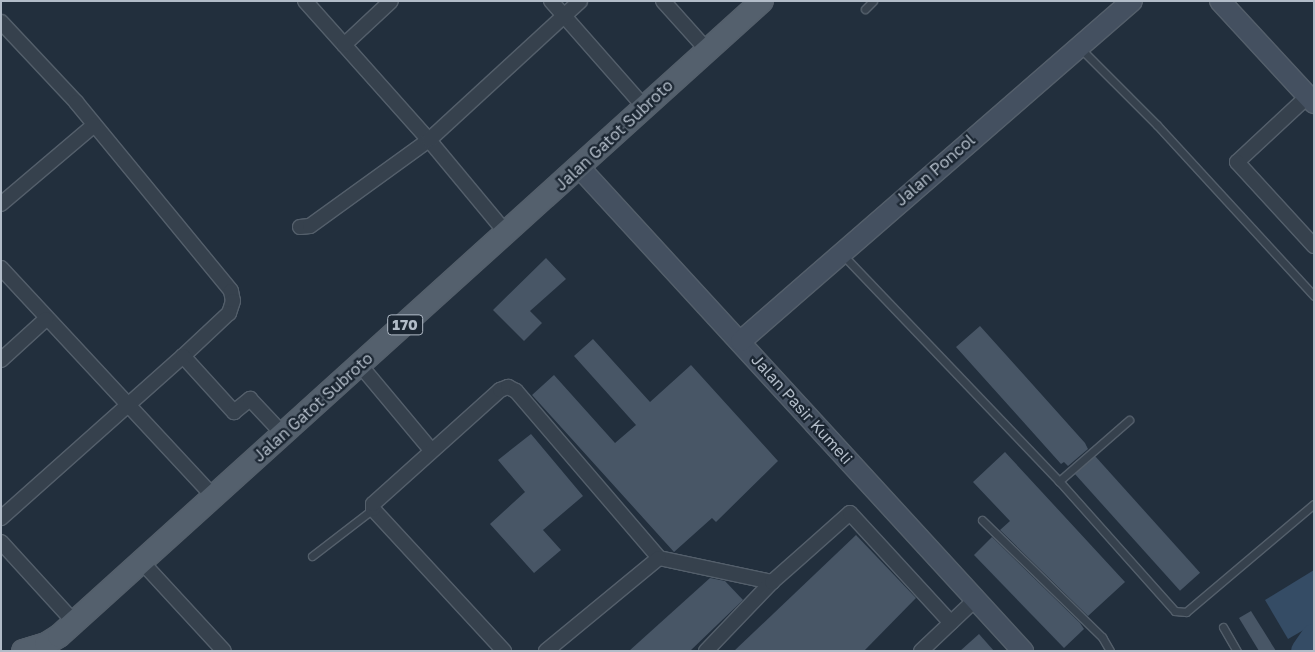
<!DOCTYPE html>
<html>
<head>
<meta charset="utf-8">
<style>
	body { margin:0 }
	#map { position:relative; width:1315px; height:652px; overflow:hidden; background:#222f3d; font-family:"Golos Text",sans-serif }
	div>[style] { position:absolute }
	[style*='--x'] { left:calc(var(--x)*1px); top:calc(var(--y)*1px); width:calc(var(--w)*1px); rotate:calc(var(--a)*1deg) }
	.water>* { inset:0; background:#354c65 }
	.river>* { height:29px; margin:-14.5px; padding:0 14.5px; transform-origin:14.5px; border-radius:14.5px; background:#354c65 }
	.building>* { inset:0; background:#485666; transform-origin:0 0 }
	.roads { filter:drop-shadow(1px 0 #545f6b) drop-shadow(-1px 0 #545f6b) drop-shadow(0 1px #545f6b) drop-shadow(0 -1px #545f6b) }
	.lane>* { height:7px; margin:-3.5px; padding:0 3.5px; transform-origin:3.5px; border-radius:3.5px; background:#36414d }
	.street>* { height:14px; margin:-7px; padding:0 7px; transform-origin:7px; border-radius:7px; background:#36414d }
	.secondary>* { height:20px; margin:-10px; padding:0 10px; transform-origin:10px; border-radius:10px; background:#445060 }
	.primary>* { height:22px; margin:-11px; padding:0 11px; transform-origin:11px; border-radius:11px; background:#54606d }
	span { translate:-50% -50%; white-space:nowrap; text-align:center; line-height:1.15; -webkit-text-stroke:4.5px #1b2632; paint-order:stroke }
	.shield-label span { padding:1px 4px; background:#1b2632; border:1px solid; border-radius:4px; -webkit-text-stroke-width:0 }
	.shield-label { font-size:15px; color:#b2bcc8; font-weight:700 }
	.street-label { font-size:16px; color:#b2bcc8 }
	.frame { position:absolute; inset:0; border:2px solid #b2bcc8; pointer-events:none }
</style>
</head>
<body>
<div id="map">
	<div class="water">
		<div style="clip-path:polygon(1314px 570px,1314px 624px,1288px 639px,1265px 600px)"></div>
	</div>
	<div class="river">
		<div style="--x:1305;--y:651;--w:16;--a:-55"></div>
	</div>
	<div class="building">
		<div style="clip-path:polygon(546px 258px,566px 279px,530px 311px,542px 323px,524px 341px,493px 310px)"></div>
		<div style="clip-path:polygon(980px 326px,1085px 443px,1088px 449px,1068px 466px,1064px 462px,1061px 464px,956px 347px)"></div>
		<div style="clip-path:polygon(593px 339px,650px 402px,691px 365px,778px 461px,716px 522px,712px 518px,674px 552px,532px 395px,554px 375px,615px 443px,636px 425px,574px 356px)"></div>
		<div style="clip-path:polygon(531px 434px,583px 496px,543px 530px,561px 550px,534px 573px,490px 524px,525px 492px,498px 460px)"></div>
		<div style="clip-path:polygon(1005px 452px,1125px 582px,1088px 616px,1000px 530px,1010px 521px,973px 482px)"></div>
		<div style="left:1095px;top:456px;width:157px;height:27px;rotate:48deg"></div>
		<div style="clip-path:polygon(856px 535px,916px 598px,864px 651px,734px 651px)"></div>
		<div style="clip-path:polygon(992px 537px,1080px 623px,1084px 629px,1064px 648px,974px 555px)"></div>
		<div style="clip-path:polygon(710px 578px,725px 581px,743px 600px,690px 651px,629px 651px)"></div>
		<div style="clip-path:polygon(1251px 611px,1276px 651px,1259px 651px,1239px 618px)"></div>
		<div style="clip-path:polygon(979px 634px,994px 651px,960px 651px)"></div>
	</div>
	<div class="roads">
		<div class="lane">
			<div style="--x:865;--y:9;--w:11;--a:-45"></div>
			<div style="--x:1081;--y:49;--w:107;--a:45"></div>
			<div style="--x:1157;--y:125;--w:232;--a:47.4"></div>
			<div style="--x:842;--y:254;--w:314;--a:46.3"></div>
			<div style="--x:1059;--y:481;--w:174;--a:48.3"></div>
			<div style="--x:1175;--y:611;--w:11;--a:5"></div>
			<div style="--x:1186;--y:612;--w:167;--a:-40.2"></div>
			<div style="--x:1059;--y:481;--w:93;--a:-41.1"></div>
			<div style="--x:982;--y:520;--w:168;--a:44.3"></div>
			<div style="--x:1102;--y:637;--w:16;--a:60"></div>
			<div style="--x:312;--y:556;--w:77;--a:-37.6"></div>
			<div style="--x:1223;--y:627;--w:28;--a:60"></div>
		</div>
		<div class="street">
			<div style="--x:305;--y:1;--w:186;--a:48.3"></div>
			<div style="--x:429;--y:140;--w:122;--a:50.3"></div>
			<div style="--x:551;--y:1;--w:141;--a:48.7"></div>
			<div style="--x:663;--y:1;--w:66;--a:48.1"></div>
			<div style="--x:1;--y:22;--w:110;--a:46.8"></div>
			<div style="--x:76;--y:102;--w:244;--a:50.6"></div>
			<div style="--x:231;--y:291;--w:10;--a:79"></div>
			<div style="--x:233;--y:301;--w:13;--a:108"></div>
			<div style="--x:229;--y:313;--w:63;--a:136.9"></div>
			<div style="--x:183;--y:356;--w:244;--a:138.3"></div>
			<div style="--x:344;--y:45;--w:64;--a:-43.1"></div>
			<div style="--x:1308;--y:96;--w:97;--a:137.1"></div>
			<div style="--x:1237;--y:162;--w:114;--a:47.5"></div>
			<div style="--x:1;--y:204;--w:122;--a:-40.3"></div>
			<div style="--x:300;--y:227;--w:10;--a:-6"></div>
			<div style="--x:310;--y:226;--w:147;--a:-35.9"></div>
			<div style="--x:429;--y:140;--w:205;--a:-42.6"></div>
			<div style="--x:1;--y:268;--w:311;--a:47.1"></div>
			<div style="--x:183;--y:356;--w:76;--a:47.7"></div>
			<div style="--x:234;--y:412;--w:21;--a:-39"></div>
			<div style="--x:250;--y:399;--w:48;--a:46.7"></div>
			<div style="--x:1;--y:360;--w:61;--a:-42.3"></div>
			<div style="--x:360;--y:365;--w:111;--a:50.1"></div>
			<div style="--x:1;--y:542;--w:108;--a:47.6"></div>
			<div style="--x:141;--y:561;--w:122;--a:47.3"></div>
			<div style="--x:504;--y:651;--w:193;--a:-132.7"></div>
			<div style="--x:373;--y:509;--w:5;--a:-90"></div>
			<div style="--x:373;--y:504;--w:171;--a:-41.9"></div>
			<div style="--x:500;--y:390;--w:9;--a:-21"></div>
			<div style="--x:508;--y:387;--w:9;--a:27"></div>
			<div style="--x:516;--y:391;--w:220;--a:49.4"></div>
			<div style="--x:659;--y:558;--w:116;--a:12"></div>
			<div style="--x:546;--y:651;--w:146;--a:-39.5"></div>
			<div style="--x:706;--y:651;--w:95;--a:-46.3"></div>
			<div style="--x:772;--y:582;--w:104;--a:-41.5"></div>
			<div style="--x:850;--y:513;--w:149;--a:47.4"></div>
			<div style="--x:921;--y:651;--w:76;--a:-43.4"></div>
		</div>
		<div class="secondary">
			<div style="--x:1220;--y:1;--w:139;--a:47.3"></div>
			<div style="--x:579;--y:167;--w:657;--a:47.47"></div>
			<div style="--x:741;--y:341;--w:518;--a:-41.01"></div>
		</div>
		<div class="primary">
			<div style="--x:23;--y:651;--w:24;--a:-17"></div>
			<div style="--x:46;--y:644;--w:15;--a:-32"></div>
			<div style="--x:59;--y:636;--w:947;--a:-42.09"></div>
		</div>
	</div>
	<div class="shield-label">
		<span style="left:405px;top:325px">170</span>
	</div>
	<div class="street-label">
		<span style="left:614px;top:135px;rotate:-43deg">Jalan Gatot Subroto</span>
		<span style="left:935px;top:170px;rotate:-41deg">Jalan Poncol</span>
		<span style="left:313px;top:407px;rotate:-42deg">Jalan Gatot Subroto</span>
		<span style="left:802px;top:409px;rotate:48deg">Jalan Pasir Kumeli</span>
	</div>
	<div class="frame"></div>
</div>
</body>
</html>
